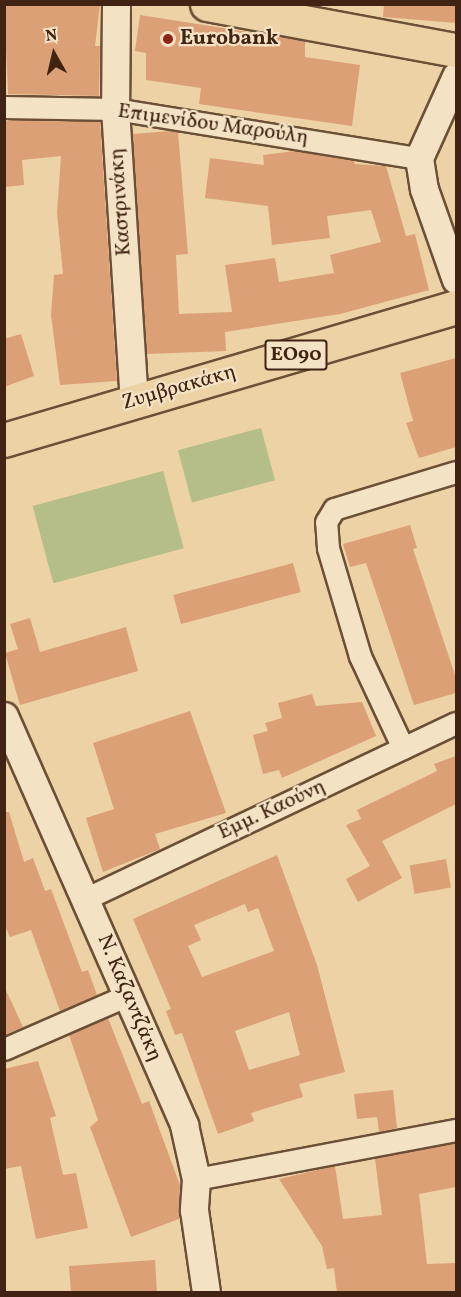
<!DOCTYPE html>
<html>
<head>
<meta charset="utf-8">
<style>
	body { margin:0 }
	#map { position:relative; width:461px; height:1297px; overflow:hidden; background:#ecd2a4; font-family:Vollkorn,serif }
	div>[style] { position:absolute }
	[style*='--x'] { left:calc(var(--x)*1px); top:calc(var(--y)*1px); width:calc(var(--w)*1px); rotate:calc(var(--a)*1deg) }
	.green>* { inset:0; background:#b5bd88; transform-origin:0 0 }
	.building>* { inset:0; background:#dca077; transform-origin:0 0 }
	.roads { filter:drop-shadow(2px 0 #6b4f36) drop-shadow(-2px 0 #6b4f36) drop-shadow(0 2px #6b4f36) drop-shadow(0 -2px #6b4f36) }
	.minor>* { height:21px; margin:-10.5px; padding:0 10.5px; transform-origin:10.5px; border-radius:10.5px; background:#f3e2c4 }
	.tertiary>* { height:27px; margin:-13.5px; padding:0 13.5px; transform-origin:13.5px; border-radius:13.5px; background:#f3e2c4 }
	.primary>* { height:33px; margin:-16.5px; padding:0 16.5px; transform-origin:16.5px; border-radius:16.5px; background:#ecd2a4 }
	.dots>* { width:16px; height:16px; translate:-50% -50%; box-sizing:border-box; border:3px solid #f3e2c4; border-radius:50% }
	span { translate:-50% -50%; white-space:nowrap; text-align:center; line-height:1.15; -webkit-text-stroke:4.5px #f3e2c4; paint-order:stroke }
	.shield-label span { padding:2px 4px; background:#f3e2c4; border:2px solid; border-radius:4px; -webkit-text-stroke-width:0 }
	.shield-label { font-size:20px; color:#402312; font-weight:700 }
	.poi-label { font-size:21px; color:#402312; font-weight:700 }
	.left { translate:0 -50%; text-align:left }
	.street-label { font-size:21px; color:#402312 }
	.frame { position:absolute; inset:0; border:6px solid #402312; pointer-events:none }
	.north { position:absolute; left:24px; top:24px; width:60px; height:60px; -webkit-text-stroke:4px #f3e2c4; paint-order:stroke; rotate:352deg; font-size:16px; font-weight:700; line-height:24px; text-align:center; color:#402312 }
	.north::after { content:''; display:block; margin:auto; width:21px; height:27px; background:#402312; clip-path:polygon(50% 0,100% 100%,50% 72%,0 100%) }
</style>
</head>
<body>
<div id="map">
	<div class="green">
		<div style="left:261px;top:428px;width:54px;height:86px;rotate:75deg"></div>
		<div style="left:163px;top:471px;width:80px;height:135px;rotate:75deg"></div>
	</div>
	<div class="building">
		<div style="clip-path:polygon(4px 4px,100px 4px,95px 46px,100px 46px,99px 96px,8px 94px)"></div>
		<div style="clip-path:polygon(384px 4px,456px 4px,456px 23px,383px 17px)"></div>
		<div style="clip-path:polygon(140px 15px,305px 41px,305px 57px,360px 65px,352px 126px,199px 104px,201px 88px,146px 80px,146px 53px,135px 51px)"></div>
		<div style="clip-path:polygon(11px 120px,100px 121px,117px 381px,60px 385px,51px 315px,54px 275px,63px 274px,57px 213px,61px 156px,22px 160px,24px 185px,4px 187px,4px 122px)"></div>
		<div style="clip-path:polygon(170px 131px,178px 132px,188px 254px,176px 255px,179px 314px,232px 312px,225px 265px,275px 258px,279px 282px,334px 273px,330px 255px,381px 242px,371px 210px,327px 216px,330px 238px,272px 245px,268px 206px,205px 198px,210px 158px,264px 165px,263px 155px,295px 151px,354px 161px,355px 164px,386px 166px,406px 236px,415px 234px,429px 290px,340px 314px,225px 332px,226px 351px,147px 354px,132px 134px)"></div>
		<div style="clip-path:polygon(21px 334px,34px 376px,4px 387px,4px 339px)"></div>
		<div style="clip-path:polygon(456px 358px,456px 447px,419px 458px,406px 423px,413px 421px,400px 373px)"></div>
		<div style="clip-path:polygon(410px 525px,417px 548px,413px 549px,456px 678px,456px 693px,414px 705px,366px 563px,350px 567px,343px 544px)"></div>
		<div style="left:293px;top:563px;width:30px;height:124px;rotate:75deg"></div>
		<div style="clip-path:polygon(30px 618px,40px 652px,126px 627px,138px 671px,20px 705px,5px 653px,18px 649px,10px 624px)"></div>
		<div style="clip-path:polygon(312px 694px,316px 706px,362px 702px,376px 736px,282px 778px,279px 770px,263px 774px,253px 735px,268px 731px,265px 723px,282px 718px,278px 703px)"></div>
		<div style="clip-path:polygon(190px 711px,226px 813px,155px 834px,160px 849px,103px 872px,86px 818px,114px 809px,93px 743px)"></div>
		<div style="clip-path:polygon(456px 756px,456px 804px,382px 841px,402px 878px,358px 902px,346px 879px,370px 866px,346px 825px,361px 819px,357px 810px,437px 771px,434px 764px)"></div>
		<div style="clip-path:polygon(4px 812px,9px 812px,24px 862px,33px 858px,45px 891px,51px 889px,82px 972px,88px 970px,97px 995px,60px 1011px,31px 930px,10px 937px,4px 924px)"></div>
		<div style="clip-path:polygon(evenodd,277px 855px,317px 965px,345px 1072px,299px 1084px,303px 1097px,251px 1113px,254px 1121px,218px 1134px,182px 1033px,175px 1035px,166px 1011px,171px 1009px,133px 919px,277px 855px,245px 904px,248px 912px,258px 908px,274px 951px,202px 977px,188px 946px,201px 940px,194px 925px,245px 904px,277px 855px,289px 1012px,300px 1055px,249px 1070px,235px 1031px,289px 1012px)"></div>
		<div style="left:446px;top:859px;width:29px;height:37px;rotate:80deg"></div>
		<div style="clip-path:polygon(4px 986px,23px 1027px,4px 1035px)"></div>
		<div style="clip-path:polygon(108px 1018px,142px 1104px,149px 1101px,180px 1185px,179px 1219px,131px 1237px,90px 1127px,98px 1120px,69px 1035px)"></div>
		<div style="clip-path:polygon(38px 1061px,56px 1116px,50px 1118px,63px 1175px,76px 1173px,88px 1228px,36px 1239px,21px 1166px,4px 1169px,4px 1069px)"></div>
		<div style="clip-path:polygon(393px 1090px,397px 1128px,379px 1132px,377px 1117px,357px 1119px,354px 1094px)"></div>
		<div style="clip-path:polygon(456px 1143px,456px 1187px,419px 1194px,427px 1264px,456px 1263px,456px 1293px,337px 1293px,334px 1268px,327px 1269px,322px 1246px,279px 1179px,335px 1166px,343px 1219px,382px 1215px,375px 1158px)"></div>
		<div style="clip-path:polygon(155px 1260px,157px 1293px,71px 1293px,69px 1266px)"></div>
	</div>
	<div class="roads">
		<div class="minor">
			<div style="--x:4;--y:107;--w:111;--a:1"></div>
			<div style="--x:115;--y:109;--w:308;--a:9.2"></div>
			<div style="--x:403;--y:748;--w:102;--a:-115.1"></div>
			<div style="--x:360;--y:656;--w:113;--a:-106.5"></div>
			<div style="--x:328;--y:548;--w:26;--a:-94"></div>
			<div style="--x:326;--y:522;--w:15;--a:-58"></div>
			<div style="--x:334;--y:509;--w:127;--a:-16.9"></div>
			<div style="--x:87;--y:898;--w:408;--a:-25.4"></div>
			<div style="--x:4;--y:1049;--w:135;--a:-23.5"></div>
			<div style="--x:196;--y:1179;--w:265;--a:-10.7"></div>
		</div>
		<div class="tertiary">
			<div style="--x:116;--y:4;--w:105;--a:90.5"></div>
			<div style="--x:115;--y:109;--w:292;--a:86.3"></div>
			<div style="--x:456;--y:76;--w:90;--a:114.3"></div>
			<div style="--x:419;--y:158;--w:31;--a:81"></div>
			<div style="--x:424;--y:189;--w:96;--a:70.6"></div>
			<div style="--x:4;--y:716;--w:447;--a:66.2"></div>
			<div style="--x:184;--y:1125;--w:55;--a:77.5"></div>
			<div style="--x:196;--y:1179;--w:31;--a:94"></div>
			<div style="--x:194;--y:1210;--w:83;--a:81.7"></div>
		</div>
		<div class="primary">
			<div style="--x:207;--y:4;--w:253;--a:10.5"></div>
			<div style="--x:4;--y:440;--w:471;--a:-16.4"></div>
		</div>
	</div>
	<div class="dots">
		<div style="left:168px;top:39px;background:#8f2418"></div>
	</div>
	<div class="shield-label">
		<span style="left:296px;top:355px">ΕΟ90</span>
	</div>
	<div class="poi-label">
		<span class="left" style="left:180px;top:39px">Eurobank</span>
	</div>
	<div class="street-label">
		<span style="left:213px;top:125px;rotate:8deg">Επιμενίδου Μαρούλη</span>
		<span style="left:121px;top:202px;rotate:-94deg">Καστρινάκη</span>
		<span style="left:179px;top:388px;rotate:-16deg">Ζυμβρακάκη</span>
		<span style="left:272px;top:810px;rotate:-25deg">Εμμ. Καούνη</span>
		<span style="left:129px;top:998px;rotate:67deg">Ν. Καζαντζάκη</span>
	</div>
	<div class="frame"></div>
	<div class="north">N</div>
</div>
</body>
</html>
